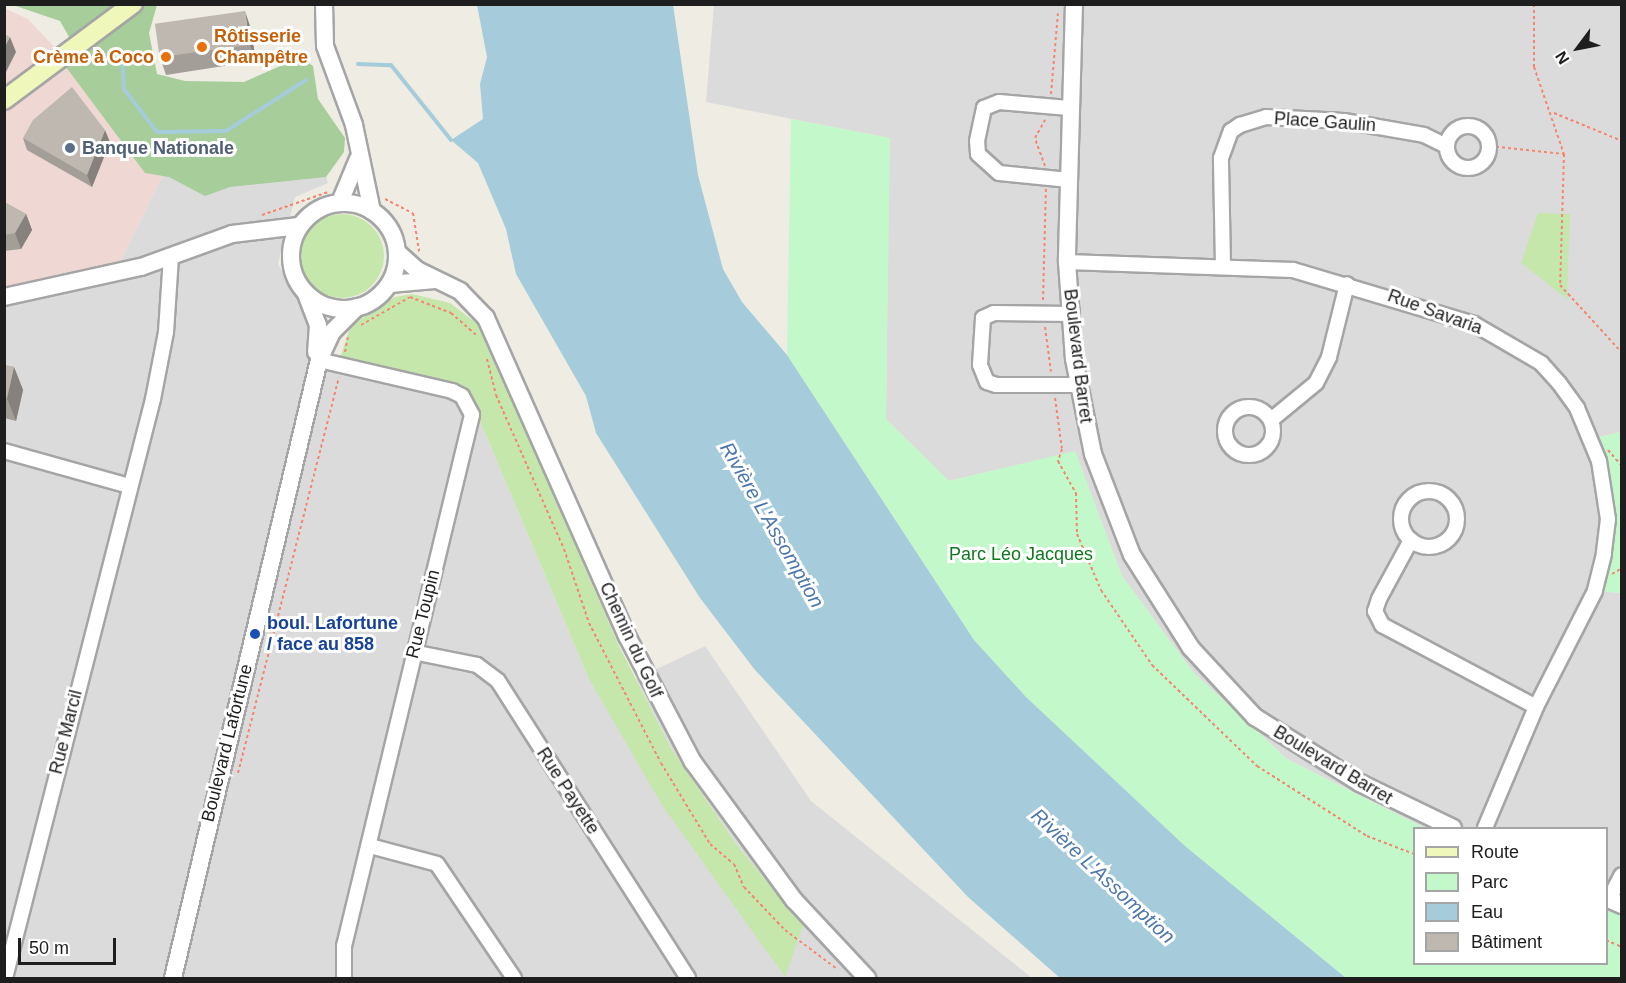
<!DOCTYPE html>
<html>
<head>
<meta charset="utf-8">
<style>
	body { margin:0 }
	#map { position:relative; width:1626px; height:983px; overflow:hidden; background:#efece4; font-family:Arial,sans-serif }
	div>[style] { position:absolute }
	[style*='--x'] { left:calc(var(--x)*1px); top:calc(var(--y)*1px); width:calc(var(--w)*1px); rotate:calc(var(--a)*1deg) }
	.residential>* { inset:0; background:#dcdbdb }
	.commercial>* { inset:0; background:#efd7d4 }
	.grass>* { inset:0; background:#c5e7ac }
	.round { border-radius:50% }
	.forest>* { inset:0; background:#a6cd9a }
	.park>* { inset:0; background:#c3f8ca }
	.water>* { inset:0; background:#a6ccdb }
	.stream>* { height:4px; margin:-2px; padding:0 2px; transform-origin:2px; border-radius:2px; background:#a6ccdb }
	.path>* { height:2px; margin-top:-1px; transform-origin:0; background:repeating-linear-gradient(90deg,#f5856f 0 3px,transparent 0 6px) }
	.roads { filter:drop-shadow(2px 0 #a5a5a5) drop-shadow(-2px 0 #a5a5a5) drop-shadow(0 2px #a5a5a5) drop-shadow(0 -2px #a5a5a5) }
	.minor>* { height:14px; margin:-7px; padding:0 7px; transform-origin:7px; border-radius:7px; background:#fff }
	.minor>.ring { margin:-7px; padding:0; box-sizing:content-box; background:none; border:14px solid #fff; border-radius:50% }
	.tertiary>* { height:16px; margin:-8px; padding:0 8px; transform-origin:8px; border-radius:8px; background:#fff }
	.tertiary>.ring { margin:-8px; padding:0; box-sizing:content-box; background:none; border:16px solid #fff; border-radius:50% }
	.secondary>* { height:18px; margin:-9px; padding:0 9px; transform-origin:9px; border-radius:9px; background:#f0f7ba }
	.wall>* { inset:0; background:#a49e98 }
	.shaded-wall>* { inset:0; background:#86817c }
	.building>* { inset:0; background:#bfb8b1; transform-origin:0 0 }
	.dots>* { width:16px; height:16px; translate:-50% -50%; box-sizing:border-box; border:3px solid #fff; border-radius:50% }
	span { translate:-50% -50%; white-space:nowrap; text-align:center; line-height:1.15; -webkit-text-stroke:6px #fff; paint-order:stroke }
	.food-label { font-size:18px; color:#c56008; font-weight:700 }
	.left { translate:0 -50%; text-align:left }
	.right { translate:-100% -50%; text-align:right }
	.street-label { font-size:18px; color:#1e1e1e }
	.service-label { font-size:18px; color:#4e5e75; font-weight:700 }
	.park-label { font-size:18px; color:#0f791e }
	.transit-label { font-size:18px; color:#164399; font-weight:700 }
	.water-label { font-size:20px; color:#4d76ab; font-style:italic }
	.frame { position:absolute; inset:0; border:6px solid #1e1e1e; pointer-events:none }
	.legend { position:absolute; left:1413px; top:827px; width:195px; height:138px; box-sizing:border-box; background:#fff; border:2px solid #a5a5a5; margin:0; padding:8px 10px; list-style:none; font-size:18px; color:#1e1e1e }
	.legend li { display:flex; align-items:center; gap:12px; height:30px }
	.legend b { width:30px; border:2px solid #a5a5a5 }
	.north { position:absolute; left:1548px; top:18px; width:60px; height:60px; -webkit-text-stroke:4px #fff; paint-order:stroke; rotate:238deg; font-size:16px; font-weight:700; line-height:24px; text-align:center; color:#1e1e1e }
	.north::after { content:''; display:block; margin:auto; width:21px; height:27px; background:#1e1e1e; clip-path:polygon(50% 0,100% 100%,50% 72%,0 100%) }
	.scale { position:absolute; left:18px; top:938px; width:98px; height:27px; box-sizing:border-box; border:3px solid #1e1e1e; border-top:0; padding-left:8px; font-size:18px; line-height:21px; white-space:nowrap; color:#1e1e1e; -webkit-text-stroke:4px #fff; paint-order:stroke }
</style>
</head>
<body>
<div id="map">
	<div class="residential">
		<div style="clip-path:polygon(714px 5px,1621px 5px,1621px 432px,1590px 439px,1604px 483px,1595px 591px,1621px 593px,1621px 915px,1607px 908px,1606px 828px,1425px 828px,1287px 759px,1193px 672px,1122px 576px,1075px 452px,948px 481px,886px 419px,889px 138px,706px 102px)"></div>
		<div style="clip-path:polygon(317px 144px,328px 183px,295px 197px,278px 264px,310px 318px,309px 353px,459px 389px,472px 402px,589px 679px,803px 926px,736px 844px,671px 748px,636px 679px,705px 646px,811px 801px,1032px 978px,5px 978px,4px 289px,120px 262px,167px 167px)"></div>
	</div>
	<div class="commercial">
		<div style="clip-path:polygon(4px 8px,28px 19px,167px 167px,120px 262px,5px 289px)"></div>
	</div>
	<div class="grass">
		<div style="clip-path:polygon(1538px 213px,1570px 214px,1567px 299px,1521px 263px)"></div>
		<div class="round" style="left:300px;top:214px;width:84px;height:84px"></div>
		<div style="clip-path:polygon(412px 294px,450px 303px,480px 326px,619px 646px,671px 748px,736px 844px,803px 926px,785px 977px,662px 805px,589px 679px,472px 402px,459px 389px,340px 358px,351px 325px,395px 297px)"></div>
	</div>
	<div class="forest">
		<div style="clip-path:polygon(13px 5px,157px 5px,149px 33px,157px 74px,185px 81px,244px 82px,301px 57px,313px 66px,318px 99px,345px 138px,344px 152px,326px 177px,230px 187px,205px 196px,169px 177px,145px 173px,66px 67px,72px 42px,60px 21px)"></div>
	</div>
	<div class="park">
		<div style="clip-path:polygon(791px 119px,890px 138px,886px 419px,949px 481px,1075px 451px,1122px 576px,1193px 672px,1287px 759px,1425px 828px,1414px 828px,1414px 964px,1606px 964px,1607px 908px,1621px 915px,1621px 978px,1346px 978px,1185px 846px,1026px 697px,974px 640px,787px 355px)"></div>
		<div style="clip-path:polygon(1621px 432px,1621px 593px,1595px 591px,1608px 519px,1590px 439px)"></div>
	</div>
	<div class="water">
		<div style="clip-path:polygon(477px 5px,673px 5px,698px 175px,723px 269px,742px 302px,787px 355px,974px 640px,1026px 697px,1185px 846px,1346px 978px,1060px 978px,968px 897px,755px 670px,700px 598px,596px 433px,586px 396px,516px 274px,506px 229px,478px 163px,451px 140px,483px 119px,480px 84px,487px 57px)"></div>
	</div>
	<div class="stream">
		<div style="--x:122;--y:52;--w:37;--a:87"></div>
		<div style="--x:124;--y:89;--w:54;--a:52.5"></div>
		<div style="--x:157;--y:132;--w:69;--a:-0.8"></div>
		<div style="--x:226;--y:131;--w:95;--a:-32.5"></div>
		<div style="--x:358;--y:64;--w:33;--a:2"></div>
		<div style="--x:391;--y:65;--w:96;--a:51.3"></div>
	</div>
	<div class="path">
		<div style="--x:1534;--y:4;--w:63;--a:90"></div>
		<div style="--x:1534;--y:67;--w:92;--a:71"></div>
		<div style="--x:1564;--y:154;--w:131;--a:91.7"></div>
		<div style="--x:1560;--y:285;--w:92;--a:47.6"></div>
		<div style="--x:1051;--y:94;--w:81;--a:-85.1"></div>
		<div style="--x:1554;--y:113;--w:74;--a:22.4"></div>
		<div style="--x:1490;--y:146;--w:74;--a:6.2"></div>
		<div style="--x:1045;--y:166;--w:30;--a:-110"></div>
		<div style="--x:1035;--y:138;--w:21;--a:-61"></div>
		<div style="--x:385;--y:199;--w:31;--a:27"></div>
		<div style="--x:413;--y:213;--w:39;--a:81"></div>
		<div style="--x:262;--y:215;--w:70;--a:-19.2"></div>
		<div style="--x:1043;--y:300;--w:111;--a:-88.5"></div>
		<div style="--x:361;--y:325;--w:56;--a:-29.7"></div>
		<div style="--x:410;--y:297;--w:44;--a:21.3"></div>
		<div style="--x:451;--y:313;--w:33;--a:41"></div>
		<div style="--x:1045;--y:327;--w:45;--a:82.4"></div>
		<div style="--x:345;--y:352;--w:15;--a:-79"></div>
		<div style="--x:487;--y:359;--w:37;--a:76"></div>
		<div style="--x:496;--y:395;--w:168;--a:66.2"></div>
		<div style="--x:564;--y:549;--w:78;--a:71.3"></div>
		<div style="--x:589;--y:623;--w:157;--a:62.8"></div>
		<div style="--x:661;--y:763;--w:95;--a:58.8"></div>
		<div style="--x:710;--y:844;--w:31;--a:40"></div>
		<div style="--x:734;--y:864;--w:25;--a:67"></div>
		<div style="--x:744;--y:887;--w:59;--a:46.4"></div>
		<div style="--x:785;--y:930;--w:65;--a:36.9"></div>
		<div style="--x:1055;--y:398;--w:51;--a:82.2"></div>
		<div style="--x:1062;--y:449;--w:13;--a:108"></div>
		<div style="--x:1058;--y:461;--w:37;--a:61"></div>
		<div style="--x:1076;--y:493;--w:41;--a:88.6"></div>
		<div style="--x:1077;--y:534;--w:61;--a:66.8"></div>
		<div style="--x:1101;--y:590;--w:91;--a:55.8"></div>
		<div style="--x:1152;--y:665;--w:146;--a:43.9"></div>
		<div style="--x:1257;--y:766;--w:130;--a:32.5"></div>
		<div style="--x:1367;--y:836;--w:50;--a:21"></div>
		<div style="--x:1608;--y:450;--w:21;--a:49"></div>
		<div style="--x:1612;--y:574;--w:12;--a:-31"></div>
		<div style="--x:238;--y:773;--w:408;--a:-75.7"></div>
		<div style="--x:1606;--y:940;--w:17;--a:24"></div>
	</div>
	<div class="roads">
		<div class="minor">
			<div class="ring" style="left:1447px;top:126px;width:28px;height:28px"></div>
			<div style="--x:1069;--y:180;--w:70;--a:-174.3"></div>
			<div style="--x:999;--y:173;--w:28;--a:-138"></div>
			<div style="--x:978;--y:154;--w:13;--a:-94"></div>
			<div style="--x:977;--y:141;--w:34;--a:-78"></div>
			<div style="--x:984;--y:108;--w:16;--a:-22"></div>
			<div style="--x:999;--y:102;--w:70;--a:4.9"></div>
			<div style="--x:1067;--y:262;--w:226;--a:2"></div>
			<div style="--x:1293;--y:270;--w:189;--a:16.6"></div>
			<div style="--x:1474;--y:324;--w:78;--a:30.2"></div>
			<div style="--x:1541;--y:363;--w:27;--a:48"></div>
			<div style="--x:1559;--y:383;--w:31;--a:54"></div>
			<div style="--x:1577;--y:408;--w:57;--a:67.5"></div>
			<div style="--x:1599;--y:461;--w:59;--a:81.2"></div>
			<div style="--x:1608;--y:519;--w:35;--a:97"></div>
			<div style="--x:1604;--y:554;--w:38;--a:104"></div>
			<div style="--x:1595;--y:591;--w:130;--a:117"></div>
			<div style="--x:1536;--y:707;--w:131;--a:112.9"></div>
			<div style="--x:1223;--y:266;--w:108;--a:-91.1"></div>
			<div style="--x:1221;--y:158;--w:29;--a:-70"></div>
			<div style="--x:1231;--y:131;--w:11;--a:-34"></div>
			<div style="--x:1240;--y:125;--w:27;--a:-17"></div>
			<div style="--x:1266;--y:117;--w:78;--a:2.9"></div>
			<div style="--x:1344;--y:121;--w:81;--a:9.9"></div>
			<div style="--x:1424;--y:135;--w:25;--a:26"></div>
			<div style="--x:1071;--y:314;--w:77;--a:-179.3"></div>
			<div style="--x:994;--y:313;--w:12;--a:156"></div>
			<div style="--x:983;--y:318;--w:47;--a:93.7"></div>
			<div style="--x:980;--y:365;--w:18;--a:68"></div>
			<div style="--x:987;--y:382;--w:9;--a:18"></div>
			<div style="--x:996;--y:385;--w:82;--a:0"></div>
			<div style="--x:319;--y:360;--w:137;--a:13.1"></div>
			<div style="--x:452;--y:391;--w:11;--a:27"></div>
			<div style="--x:462;--y:396;--w:21;--a:62"></div>
			<div style="--x:472;--y:415;--w:546;--a:103.55"></div>
			<div style="--x:344;--y:946;--w:32;--a:90"></div>
			<div class="ring" style="left:1225px;top:407px;width:34px;height:34px"></div>
			<div style="--x:1271;--y:420;--w:58;--a:-39.4"></div>
			<div style="--x:1316;--y:383;--w:29;--a:-63"></div>
			<div style="--x:1329;--y:357;--w:75;--a:-76.1"></div>
			<div style="--x:4;--y:451;--w:130;--a:15.6"></div>
			<div class="ring" style="left:1401px;top:491px;width:42px;height:42px"></div>
			<div style="--x:1411;--y:540;--w:67;--a:118.5"></div>
			<div style="--x:1379;--y:599;--w:13;--a:108"></div>
			<div style="--x:1375;--y:611;--w:16;--a:63"></div>
			<div style="--x:1382;--y:625;--w:174;--a:28"></div>
			<div style="--x:413;--y:652;--w:65;--a:11.5"></div>
			<div style="--x:477;--y:665;--w:26;--a:37"></div>
			<div style="--x:498;--y:681;--w:353;--a:57.4"></div>
			<div style="--x:370;--y:846;--w:69;--a:15"></div>
			<div style="--x:437;--y:864;--w:138;--a:56"></div>
			<div style="--x:1609;--y:899;--w:27;--a:-62"></div>
			<div style="--x:5;--y:978;--w:598;--a:-75.66"></div>
			<div style="--x:153;--y:399;--w:68;--a:-79"></div>
			<div style="--x:166;--y:332;--w:75;--a:-86.2"></div>
		</div>
		<div class="tertiary">
			<div style="--x:324;--y:4;--w:42;--a:88.6"></div>
			<div style="--x:325;--y:46;--w:84;--a:69.8"></div>
			<div style="--x:354;--y:125;--w:88;--a:78.2"></div>
			<div style="--x:1074;--y:4;--w:258;--a:91.6"></div>
			<div style="--x:1067;--y:262;--w:97;--a:85.9"></div>
			<div style="--x:1074;--y:359;--w:97;--a:78.7"></div>
			<div style="--x:1093;--y:454;--w:108;--a:68.9"></div>
			<div style="--x:1132;--y:555;--w:110;--a:57.6"></div>
			<div style="--x:1191;--y:648;--w:94;--a:47.2"></div>
			<div style="--x:1255;--y:717;--w:124;--a:32.2"></div>
			<div style="--x:1360;--y:783;--w:103;--a:25.8"></div>
			<div style="--x:340;--y:202;--w:47;--a:-67.3"></div>
			<div class="ring" style="left:291px;top:203px;width:90px;height:90px"></div>
			<div style="--x:397;--y:252;--w:27;--a:42"></div>
			<div style="--x:417;--y:270;--w:48;--a:26"></div>
			<div style="--x:460;--y:291;--w:37;--a:46"></div>
			<div style="--x:486;--y:318;--w:348;--a:66.1"></div>
			<div style="--x:627;--y:636;--w:142;--a:62.4"></div>
			<div style="--x:693;--y:762;--w:171;--a:53.8"></div>
			<div style="--x:794;--y:900;--w:107;--a:46.9"></div>
			<div style="--x:390;--y:284;--w:45;--a:-5.1"></div>
			<div style="--x:306;--y:294;--w:33;--a:69"></div>
			<div style="--x:318;--y:325;--w:27;--a:94"></div>
			<div style="--x:4;--y:297;--w:140;--a:-12.4"></div>
			<div style="--x:141;--y:267;--w:97;--a:-19.9"></div>
			<div style="--x:232;--y:234;--w:67;--a:-6.8"></div>
			<div style="--x:1606;--y:898;--w:17;--a:24"></div>
			<div style="--x:173;--y:978;--w:635;--a:-76.71"></div>
			<div style="--x:319;--y:360;--w:31;--a:-65"></div>
			<div style="--x:332;--y:332;--w:35;--a:-45"></div>
		</div>
		<div class="secondary">
			<div style="--x:4;--y:100;--w:161;--a:-36.7"></div>
		</div>
	</div>
	<div class="wall">
		<div style="clip-path:polygon(250px 26px,256px 61px,166px 75px,161px 60px)"></div>
		<div style="clip-path:polygon(23px 138px,110px 142px,92px 187px,27px 150px)"></div>
		<div style="clip-path:polygon(4px 202px,26px 214px,32px 230px,21px 249px,4px 251px)"></div>
		<div style="clip-path:polygon(4px 365px,14px 367px,23px 390px,16px 421px,4px 418px)"></div>
	</div>
	<div class="shaded-wall">
		<div style="clip-path:polygon(245px 11px,250px 26px,256px 61px,250px 45px)"></div>
		<div style="clip-path:polygon(10px 37px,16px 52px,5px 74px,4px 48px)"></div>
		<div style="clip-path:polygon(105px 130px,110px 142px,92px 187px,87px 175px)"></div>
		<div style="clip-path:polygon(26px 214px,32px 230px,21px 249px,15px 233px)"></div>
		<div style="clip-path:polygon(14px 367px,23px 390px,16px 421px,7px 398px)"></div>
	</div>
	<div class="building">
		<div style="left:245px;top:11px;width:34px;height:91px;rotate:82deg"></div>
		<div style="clip-path:polygon(4px 34px,10px 37px,4px 48px)"></div>
		<div style="clip-path:polygon(72px 87px,105px 130px,87px 175px,23px 138px,33px 120px)"></div>
		<div style="clip-path:polygon(4px 202px,26px 214px,15px 233px,4px 235px)"></div>
		<div style="clip-path:polygon(4px 365px,14px 367px,7px 398px,4px 397px)"></div>
	</div>
	<div class="dots">
		<div style="left:202px;top:47px;background:#e8710a"></div>
		<div style="left:166px;top:57px;background:#e8710a"></div>
		<div style="left:70px;top:148px;background:#5c6f8a"></div>
		<div style="left:255px;top:634px;background:#1a4fb4"></div>
	</div>
	<div class="food-label">
		<span class="left" style="left:214px;top:47px">Rôtisserie<br>Champêtre</span>
		<span class="right" style="left:154px;top:57px">Crème à Coco</span>
	</div>
	<div class="street-label">
		<span style="left:1325px;top:122px;rotate:4deg">Place Gaulin</span>
		<span style="left:1435px;top:312px;rotate:20deg">Rue Savaria</span>
		<span style="left:1078px;top:356px;rotate:83deg">Boulevard Barret</span>
		<span style="left:423px;top:614px;rotate:-76deg">Rue Toupin</span>
		<span style="left:631px;top:640px;rotate:65deg">Chemin du Golf</span>
		<span style="left:66px;top:732px;rotate:-76deg">Rue Marcil</span>
		<span style="left:227px;top:743px;rotate:-76deg">Boulevard Lafortune</span>
		<span style="left:1333px;top:765px;rotate:31deg">Boulevard Barret</span>
		<span style="left:568px;top:791px;rotate:57deg">Rue Payette</span>
	</div>
	<div class="service-label">
		<span class="left" style="left:82px;top:148px">Banque Nationale</span>
	</div>
	<div class="park-label">
		<span style="left:1021px;top:554px">Parc Léo Jacques</span>
	</div>
	<div class="transit-label">
		<span class="left" style="left:267px;top:634px">boul. Lafortune<br>/ face au 858</span>
	</div>
	<div class="water-label">
		<span style="left:772px;top:525px;rotate:60deg">Rivière L'Assomption</span>
		<span style="left:1103px;top:876px;rotate:43deg">Rivière L'Assomption</span>
	</div>
	<div class="frame"></div>
	<ul class="legend">
	<li><b style="height:8px;background:#f0f7ba"></b>Route</li>
	<li><b style="height:16px;background:#c3f8ca"></b>Parc</li>
	<li><b style="height:16px;background:#a6ccdb"></b>Eau</li>
	<li><b style="height:16px;background:#bfb8b1"></b>Bâtiment</li>
	</ul>
	<div class="north">N</div>
	<div class="scale">50 m</div>
</div>
</body>
</html>
